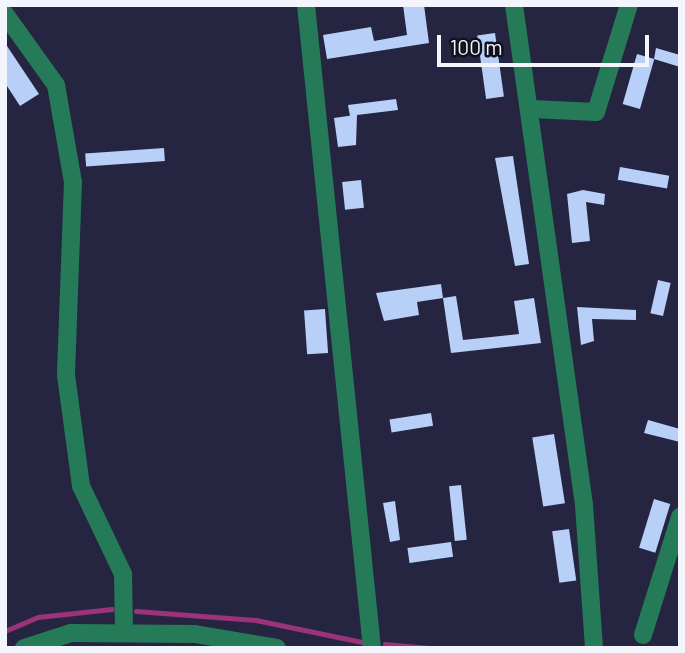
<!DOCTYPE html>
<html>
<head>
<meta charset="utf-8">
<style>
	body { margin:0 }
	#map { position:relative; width:685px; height:653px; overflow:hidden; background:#252542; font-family:Barlow,sans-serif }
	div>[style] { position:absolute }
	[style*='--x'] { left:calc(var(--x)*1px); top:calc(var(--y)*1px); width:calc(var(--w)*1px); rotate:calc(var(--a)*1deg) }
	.stream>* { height:4.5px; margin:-2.25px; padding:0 2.25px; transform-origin:2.25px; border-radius:2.25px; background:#9a337a }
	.building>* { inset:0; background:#b8cff8; transform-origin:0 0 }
	.minor>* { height:18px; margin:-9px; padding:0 9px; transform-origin:9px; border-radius:9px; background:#257b58 }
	span { translate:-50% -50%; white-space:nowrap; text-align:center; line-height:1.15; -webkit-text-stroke:7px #10101d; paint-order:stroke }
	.frame { position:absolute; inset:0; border:7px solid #f3f4fc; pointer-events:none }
	.scale { position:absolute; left:437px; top:35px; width:212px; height:32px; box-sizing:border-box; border:4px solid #f3f4fc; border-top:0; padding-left:9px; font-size:21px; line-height:24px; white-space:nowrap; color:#f3f4fc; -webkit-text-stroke:5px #10101d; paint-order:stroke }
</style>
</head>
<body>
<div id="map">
	<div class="stream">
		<div style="--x:136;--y:611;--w:120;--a:4.3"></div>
		<div style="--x:256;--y:620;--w:108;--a:11.7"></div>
		<div style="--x:5;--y:631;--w:36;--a:-23"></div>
		<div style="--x:38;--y:617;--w:74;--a:-6.2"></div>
		<div style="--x:385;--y:644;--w:44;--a:5.2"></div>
	</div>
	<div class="building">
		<div style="clip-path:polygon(403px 5px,424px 5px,429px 43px,327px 59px,323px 35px,371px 27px,374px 41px,407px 35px)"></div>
		<div style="left:495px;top:33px;width:64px;height:18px;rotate:82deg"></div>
		<div style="clip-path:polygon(5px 43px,39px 94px,20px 106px,5px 83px)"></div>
		<div style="clip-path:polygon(656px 48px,680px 55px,680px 67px,654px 59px)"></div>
		<div style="left:637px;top:54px;width:18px;height:52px;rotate:16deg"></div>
		<div style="clip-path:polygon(396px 99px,398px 110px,357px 115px,356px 145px,338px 147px,334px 118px,355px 115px,350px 116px,348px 105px)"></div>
		<div style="left:164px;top:148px;width:13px;height:79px;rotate:86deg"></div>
		<div style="clip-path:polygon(513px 156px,529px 264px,515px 266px,495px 158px)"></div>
		<div style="left:620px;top:167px;width:50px;height:13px;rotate:10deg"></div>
		<div style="left:361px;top:180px;width:28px;height:19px;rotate:84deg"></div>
		<div style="clip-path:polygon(583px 190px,605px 194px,604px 205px,586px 202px,590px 241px,572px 243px,567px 194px)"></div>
		<div style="left:658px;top:280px;width:13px;height:34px;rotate:13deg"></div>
		<div style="clip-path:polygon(441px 284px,443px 298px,417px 302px,419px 315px,384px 321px,376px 293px)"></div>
		<div style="clip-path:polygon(456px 296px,463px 340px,519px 334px,514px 301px,534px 298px,541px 343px,451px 353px,443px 298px)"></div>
		<div style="clip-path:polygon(577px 307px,636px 310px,636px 320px,592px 319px,594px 341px,581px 345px)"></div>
		<div style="left:325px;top:309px;width:44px;height:21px;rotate:86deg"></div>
		<div style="left:431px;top:413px;width:13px;height:42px;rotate:81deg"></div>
		<div style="clip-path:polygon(648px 420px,680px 429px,680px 442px,644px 433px)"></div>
		<div style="left:554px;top:434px;width:70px;height:22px;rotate:81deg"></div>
		<div style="left:461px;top:485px;width:55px;height:12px;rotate:84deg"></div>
		<div style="left:654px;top:499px;width:17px;height:51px;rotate:17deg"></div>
		<div style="clip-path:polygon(395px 501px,400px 540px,390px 542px,383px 503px)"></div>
		<div style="left:569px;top:529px;width:52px;height:17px;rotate:82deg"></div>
		<div style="left:451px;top:542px;width:15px;height:44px;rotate:82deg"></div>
	</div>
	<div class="minor">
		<div style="--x:306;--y:5;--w:646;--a:84.14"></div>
		<div style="--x:514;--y:5;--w:505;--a:82.03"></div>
		<div style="--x:584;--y:505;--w:143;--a:86"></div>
		<div style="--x:5;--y:14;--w:87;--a:54.3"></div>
		<div style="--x:56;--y:85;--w:98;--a:80.1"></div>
		<div style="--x:73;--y:182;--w:193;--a:92.1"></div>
		<div style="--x:66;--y:375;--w:112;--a:82.3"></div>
		<div style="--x:81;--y:486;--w:98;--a:64.5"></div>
		<div style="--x:123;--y:574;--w:59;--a:89"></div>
		<div style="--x:532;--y:109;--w:64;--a:2.7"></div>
		<div style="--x:596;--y:112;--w:112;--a:-72.9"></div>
		<div style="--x:643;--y:635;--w:124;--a:-72.6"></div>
		<div style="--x:24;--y:648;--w:49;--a:-17.7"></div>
		<div style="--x:71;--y:633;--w:124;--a:0.5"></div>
		<div style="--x:195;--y:634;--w:83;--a:9.7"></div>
	</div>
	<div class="frame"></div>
	<div class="scale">100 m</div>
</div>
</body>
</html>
